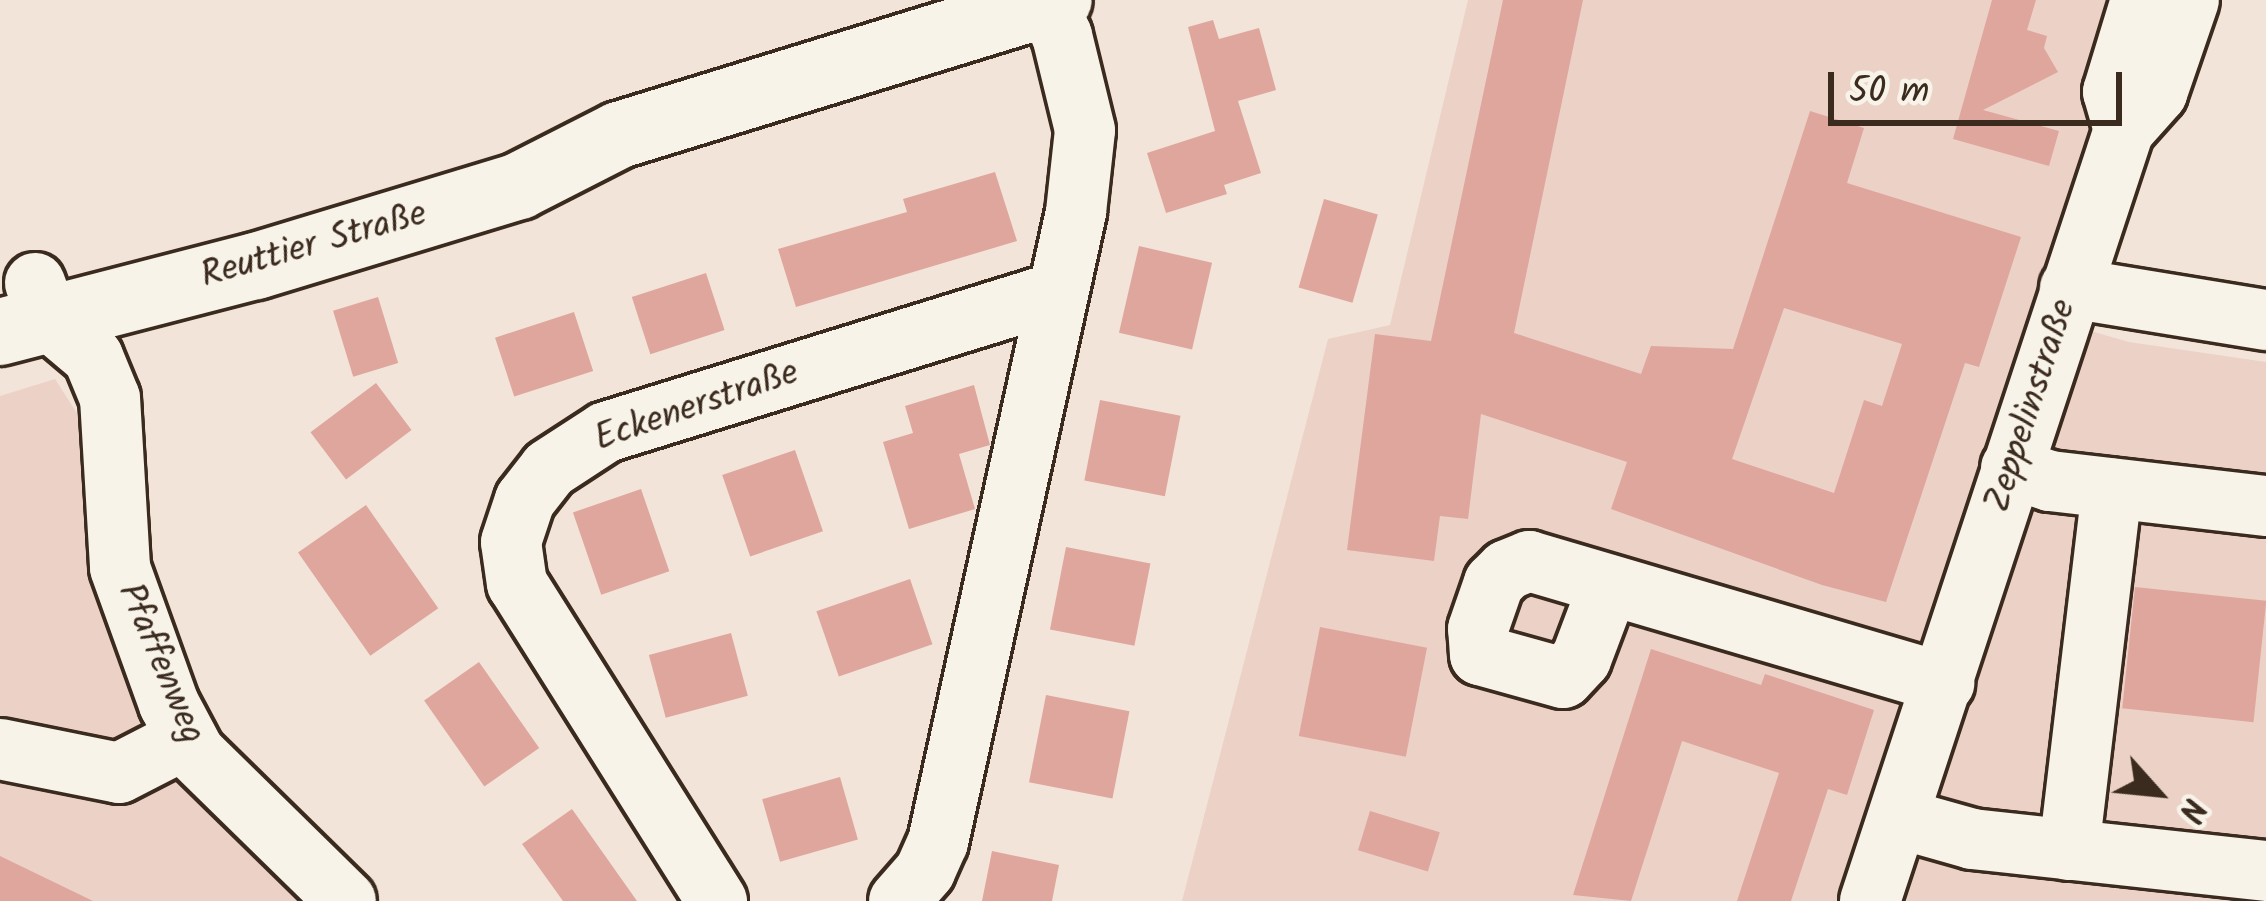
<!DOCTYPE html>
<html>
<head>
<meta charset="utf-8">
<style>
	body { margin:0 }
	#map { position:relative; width:2266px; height:901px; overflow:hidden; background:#f2e4d9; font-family:Kalam,sans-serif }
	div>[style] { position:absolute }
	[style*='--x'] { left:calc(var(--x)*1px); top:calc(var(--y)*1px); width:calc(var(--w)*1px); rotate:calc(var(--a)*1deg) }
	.built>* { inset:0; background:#ecd1c7 }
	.building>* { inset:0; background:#dfa69d; transform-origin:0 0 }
	.roads { filter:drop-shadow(3px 0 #3b2a1e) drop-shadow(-3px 0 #3b2a1e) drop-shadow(0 3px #3b2a1e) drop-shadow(0 -3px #3b2a1e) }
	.minor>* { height:60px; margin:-30px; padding:0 30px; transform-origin:30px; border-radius:30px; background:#f7f3e8 }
	.major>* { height:66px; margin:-33px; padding:0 33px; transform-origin:33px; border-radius:33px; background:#f7f3e8 }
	span { translate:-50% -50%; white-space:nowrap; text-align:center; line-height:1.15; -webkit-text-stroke:9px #f7f3e8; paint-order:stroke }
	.street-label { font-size:36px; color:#3b2a1e }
	.north { position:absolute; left:2098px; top:733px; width:120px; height:120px; -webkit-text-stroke:9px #f7f3e8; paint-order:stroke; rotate:117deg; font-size:33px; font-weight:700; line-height:48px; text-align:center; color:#3b2a1e }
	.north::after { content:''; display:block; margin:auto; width:42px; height:54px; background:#3b2a1e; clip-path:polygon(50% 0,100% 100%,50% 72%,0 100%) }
	.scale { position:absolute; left:1828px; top:72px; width:294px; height:54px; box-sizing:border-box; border:6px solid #3b2a1e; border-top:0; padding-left:15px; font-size:36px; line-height:42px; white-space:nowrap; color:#3b2a1e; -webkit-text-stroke:9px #f7f3e8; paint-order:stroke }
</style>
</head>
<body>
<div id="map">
	<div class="built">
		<div style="clip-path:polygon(1468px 0,2130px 0,2032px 314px,2129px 342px,2266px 362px,2266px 901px,1182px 901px,1328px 339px,1390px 325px)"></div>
		<div style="clip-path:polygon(55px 379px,82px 421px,93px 572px,134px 700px,166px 749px,320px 901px,0 901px,0 396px)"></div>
	</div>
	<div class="building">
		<div style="clip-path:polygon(evenodd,1503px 0,1583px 0,1514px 333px,1641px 374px,1651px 346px,1733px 349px,1810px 111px,1864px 128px,1847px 183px,2021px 237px,1979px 367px,1965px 363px,1886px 602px,1822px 585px,1611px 509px,1627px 462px,1481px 414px,1468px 519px,1440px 516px,1434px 561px,1347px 550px,1375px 334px,1431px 341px,1503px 0,1784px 308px,1902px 344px,1882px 406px,1864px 400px,1834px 493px,1732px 459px,1784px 308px)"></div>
		<div style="clip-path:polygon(1992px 0,2036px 0,2027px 30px,2047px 36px,2044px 48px,2058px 72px,1983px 110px,2059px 131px,2049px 166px,1953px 139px)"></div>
		<div style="clip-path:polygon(1213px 20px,1219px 39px,1259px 28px,1276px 90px,1238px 101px,1261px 173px,1224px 185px,1227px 194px,1166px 213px,1147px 153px,1215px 131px,1188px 27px)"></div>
		<div style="clip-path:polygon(995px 172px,1017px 241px,796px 307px,778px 249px,907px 212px,903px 199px)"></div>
		<div style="left:1324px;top:199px;width:56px;height:92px;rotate:16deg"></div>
		<div style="left:1139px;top:246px;width:75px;height:89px;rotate:13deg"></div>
		<div style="left:706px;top:273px;width:60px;height:78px;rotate:72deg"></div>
		<div style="left:378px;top:297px;width:69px;height:47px;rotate:73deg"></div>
		<div style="left:574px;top:312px;width:62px;height:83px;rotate:72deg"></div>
		<div style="left:376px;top:383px;width:59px;height:82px;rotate:53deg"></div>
		<div style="clip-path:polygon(974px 385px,990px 445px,959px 454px,975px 509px,909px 529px,883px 442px,913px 433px,905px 406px)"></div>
		<div style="left:1100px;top:400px;width:82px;height:82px;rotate:11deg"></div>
		<div style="left:795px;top:450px;width:86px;height:77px;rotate:71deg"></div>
		<div style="left:641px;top:489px;width:87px;height:72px;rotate:71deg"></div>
		<div style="left:366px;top:505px;width:126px;height:83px;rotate:55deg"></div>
		<div style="left:1066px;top:547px;width:86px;height:84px;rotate:11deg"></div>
		<div style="left:910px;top:579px;width:69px;height:99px;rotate:71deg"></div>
		<div style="left:2135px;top:587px;width:132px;height:122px;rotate:6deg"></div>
		<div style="left:1320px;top:627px;width:109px;height:111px;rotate:11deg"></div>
		<div style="left:731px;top:633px;width:65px;height:85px;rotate:75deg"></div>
		<div style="clip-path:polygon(1651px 649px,1761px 685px,1765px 674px,1874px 710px,1847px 795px,1828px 789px,1791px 901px,1737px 901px,1779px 773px,1682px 741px,1631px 901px,1573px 895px)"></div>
		<div style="left:479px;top:662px;width:105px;height:67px;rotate:55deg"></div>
		<div style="left:1046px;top:695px;width:85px;height:89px;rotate:11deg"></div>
		<div style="left:840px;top:777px;width:65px;height:81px;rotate:74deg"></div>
		<div style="clip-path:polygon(572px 809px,637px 901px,563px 901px,522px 844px)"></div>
		<div style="left:1370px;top:811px;width:73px;height:41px;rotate:17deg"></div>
		<div style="clip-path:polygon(992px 851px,1059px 865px,1052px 901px,982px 901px)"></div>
		<div style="clip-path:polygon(0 856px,93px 901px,0 901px)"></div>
	</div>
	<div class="roads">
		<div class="minor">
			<div style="--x:2124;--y:130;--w:40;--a:-106"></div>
			<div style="--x:2113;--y:92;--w:96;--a:-73.1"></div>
			<div style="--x:35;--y:283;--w:38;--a:70"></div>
			<div style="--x:48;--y:319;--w:59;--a:40.2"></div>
			<div style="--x:93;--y:357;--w:44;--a:67.5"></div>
			<div style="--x:110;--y:398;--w:170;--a:86.6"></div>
			<div style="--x:120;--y:568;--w:145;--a:70.2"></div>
			<div style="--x:169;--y:704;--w:55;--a:62"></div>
			<div style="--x:195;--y:753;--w:211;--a:44.4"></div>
			<div style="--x:2070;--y:288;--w:199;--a:9.3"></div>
			<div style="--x:2011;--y:468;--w:41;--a:18.4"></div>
			<div style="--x:2050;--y:481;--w:217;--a:6.6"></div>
			<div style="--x:1609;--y:585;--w:79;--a:110.7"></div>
			<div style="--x:1581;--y:659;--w:26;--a:133"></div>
			<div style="--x:1563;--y:678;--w:86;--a:-164.5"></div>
			<div style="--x:1480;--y:655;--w:26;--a:-94"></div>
			<div style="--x:1478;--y:629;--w:49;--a:-70.8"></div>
			<div style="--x:1494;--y:583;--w:18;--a:-45"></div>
			<div style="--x:1507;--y:570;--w:24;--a:-22"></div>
			<div style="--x:1529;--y:561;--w:433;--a:16.4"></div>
			<div style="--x:0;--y:749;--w:121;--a:11.4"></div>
			<div style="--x:119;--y:773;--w:76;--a:-27.2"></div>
			<div style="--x:1898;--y:818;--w:77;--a:15.8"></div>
			<div style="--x:1972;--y:839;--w:296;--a:6.2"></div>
			<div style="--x:2069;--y:850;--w:364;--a:-83.2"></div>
			<div style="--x:717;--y:901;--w:375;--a:-122.2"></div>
			<div style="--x:517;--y:584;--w:42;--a:-98.1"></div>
			<div style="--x:511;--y:542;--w:44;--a:-71.6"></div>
			<div style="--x:525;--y:500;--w:39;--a:-52"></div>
			<div style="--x:549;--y:469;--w:68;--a:-33"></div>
			<div style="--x:606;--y:432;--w:470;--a:-17.2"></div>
			<div style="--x:899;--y:901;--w:40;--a:-49"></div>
			<div style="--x:925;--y:871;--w:32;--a:-66"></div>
			<div style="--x:938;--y:842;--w:645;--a:-77.64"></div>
			<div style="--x:1076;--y:212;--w:82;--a:-83.7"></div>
			<div style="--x:1085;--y:130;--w:97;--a:-103.7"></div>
			<div style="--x:1062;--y:36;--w:35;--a:-115"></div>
			<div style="--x:1870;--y:901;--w:812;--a:-71.77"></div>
			<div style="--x:2124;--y:130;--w:50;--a:-48.3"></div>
			<div style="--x:2157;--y:93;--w:98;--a:-71"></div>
		</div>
		<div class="major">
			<div style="--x:0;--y:332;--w:264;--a:-14.5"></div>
			<div style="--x:256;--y:266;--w:275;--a:-16.9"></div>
			<div style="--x:519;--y:186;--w:112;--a:-27"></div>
			<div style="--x:619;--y:135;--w:460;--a:-17.1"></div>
		</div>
	</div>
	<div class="street-label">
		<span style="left:314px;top:246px;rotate:-16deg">Reuttier Straße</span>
		<span style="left:2032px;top:406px;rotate:-72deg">Zeppelinstraße</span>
		<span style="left:697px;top:407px;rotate:-19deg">Eckenerstraße</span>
		<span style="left:160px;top:664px;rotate:67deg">Pfaffenweg</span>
	</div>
	<div class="north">N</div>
	<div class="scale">50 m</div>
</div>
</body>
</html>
